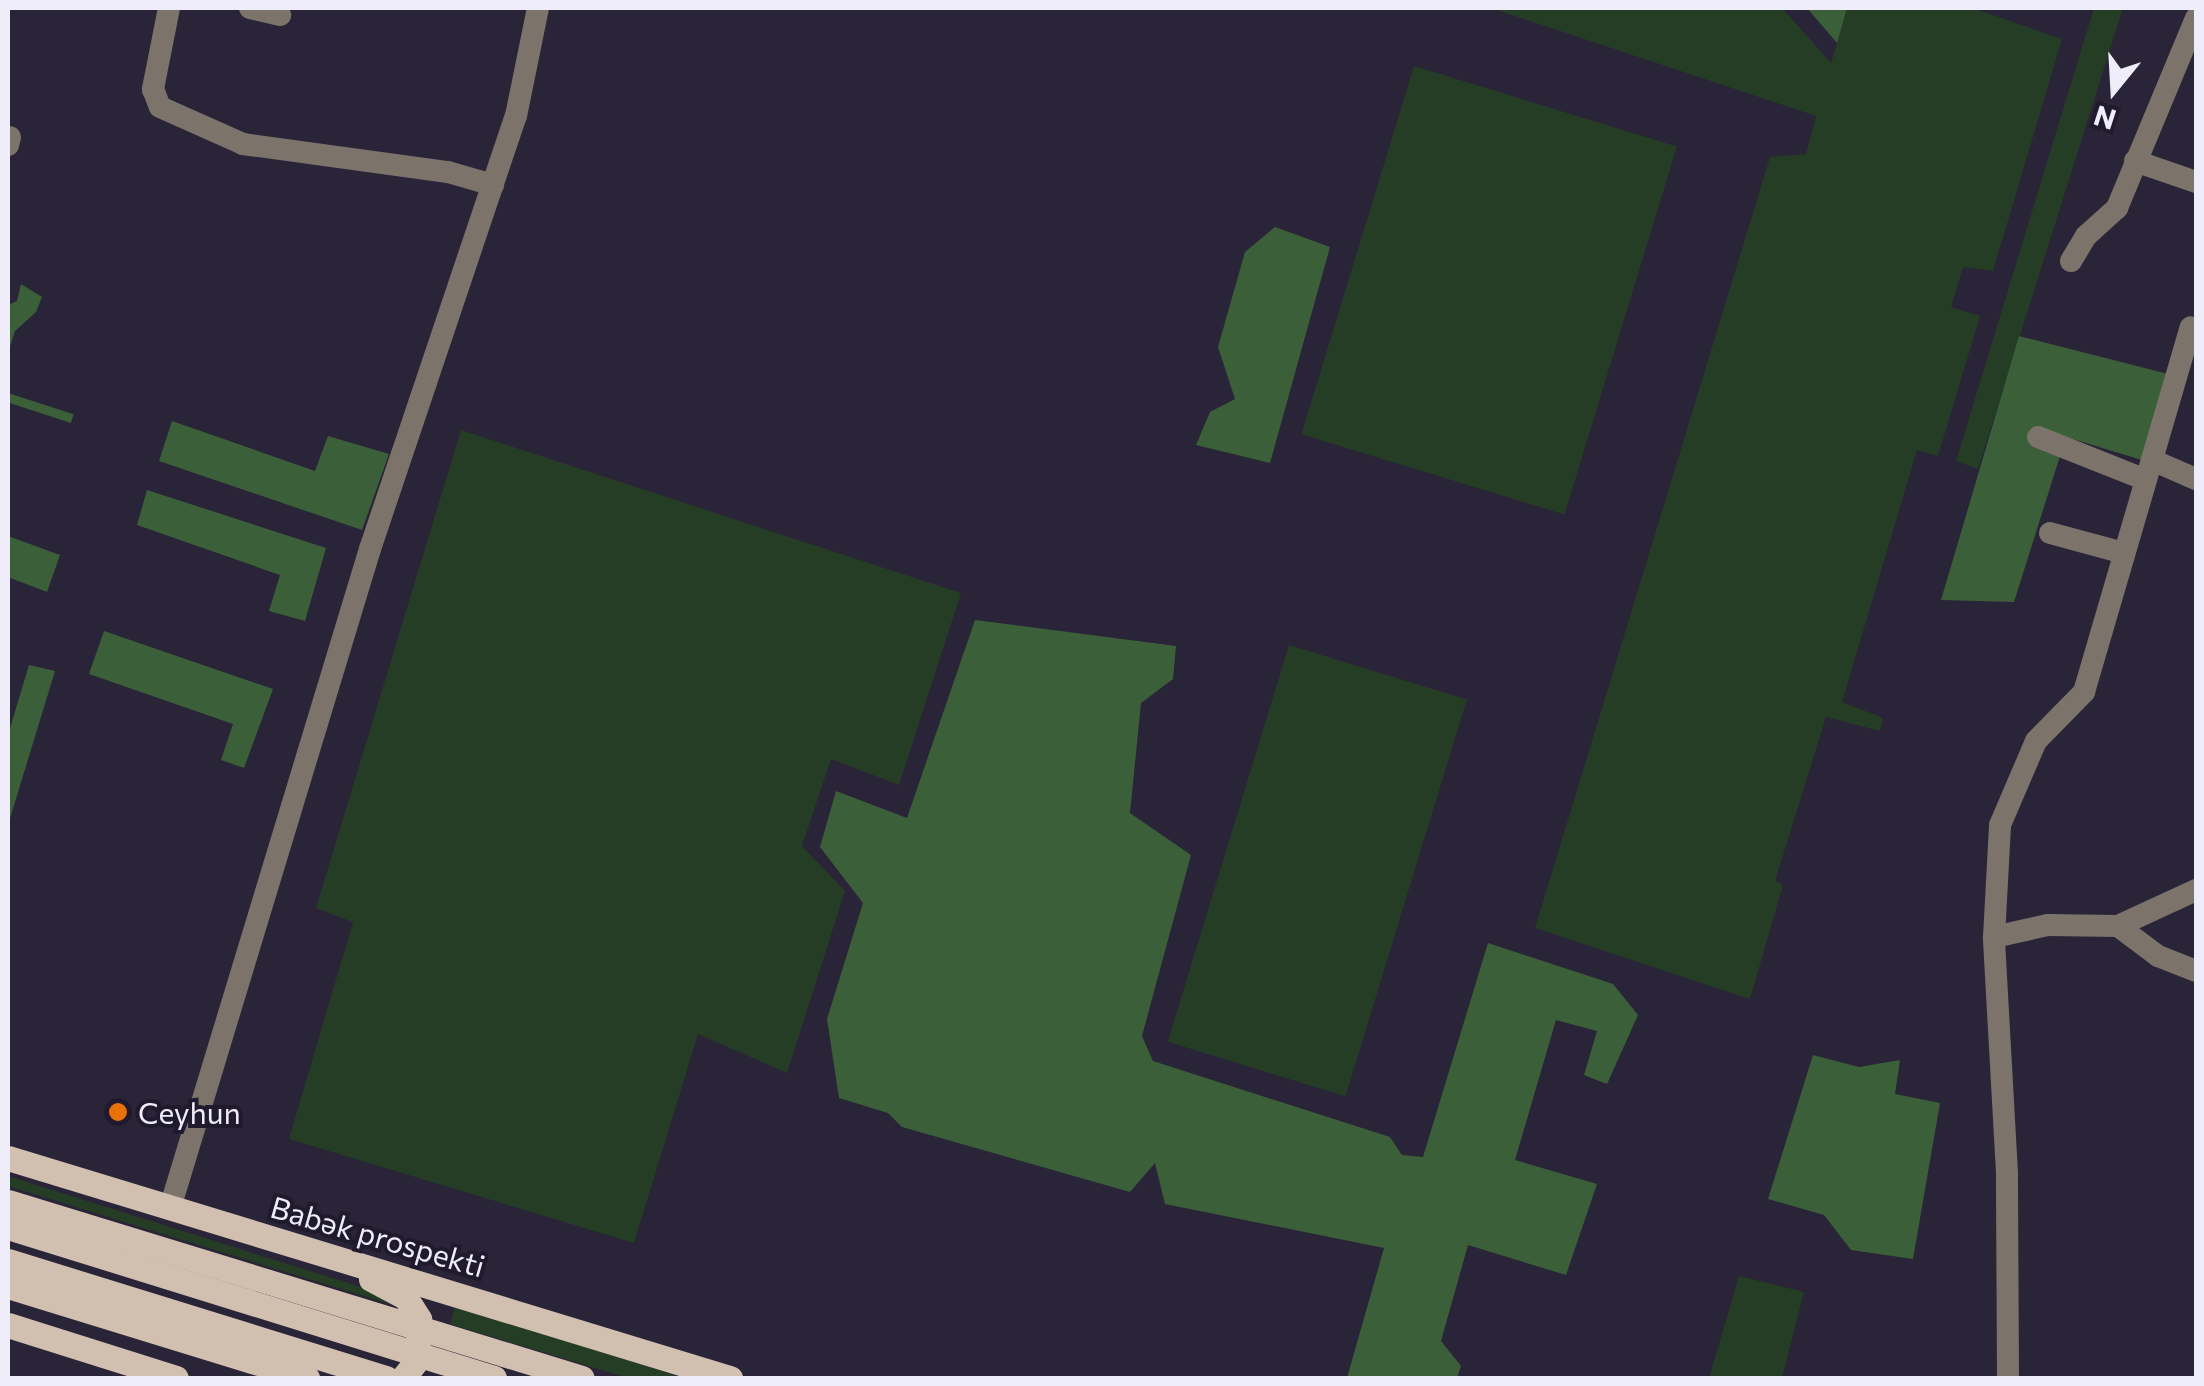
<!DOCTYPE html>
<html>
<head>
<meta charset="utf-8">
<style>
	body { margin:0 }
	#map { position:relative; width:2204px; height:1386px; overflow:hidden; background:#292437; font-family:Commissioner,sans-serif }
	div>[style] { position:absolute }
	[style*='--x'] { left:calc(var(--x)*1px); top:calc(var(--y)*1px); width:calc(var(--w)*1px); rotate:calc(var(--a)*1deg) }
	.green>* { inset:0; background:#263d25; transform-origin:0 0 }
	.forest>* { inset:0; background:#3b6039; transform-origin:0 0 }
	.minor>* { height:22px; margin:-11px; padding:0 11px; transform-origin:11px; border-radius:11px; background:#7c736b }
	.major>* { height:25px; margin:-12.5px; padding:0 12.5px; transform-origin:12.5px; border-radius:12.5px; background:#d1bfaf }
	.major-bridge>* { height:25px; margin:-12.5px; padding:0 12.5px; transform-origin:12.5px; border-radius:12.5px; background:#d1bfaf }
	.dots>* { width:28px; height:28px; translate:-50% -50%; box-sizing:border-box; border:5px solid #1f1a2d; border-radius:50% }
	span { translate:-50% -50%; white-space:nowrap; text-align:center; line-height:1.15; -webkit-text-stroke:8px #1f1a2d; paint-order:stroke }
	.poi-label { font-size:30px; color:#f0edfa }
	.left { translate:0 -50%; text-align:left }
	.street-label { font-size:30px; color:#f0edfa }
	.frame { position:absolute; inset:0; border:10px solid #f0edfa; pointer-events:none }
	.north { position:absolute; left:2064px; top:40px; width:100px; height:100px; -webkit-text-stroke:8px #1f1a2d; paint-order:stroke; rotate:198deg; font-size:28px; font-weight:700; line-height:40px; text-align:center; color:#f0edfa }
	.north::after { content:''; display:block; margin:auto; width:35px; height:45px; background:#f0edfa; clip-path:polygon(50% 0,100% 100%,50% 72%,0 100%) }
</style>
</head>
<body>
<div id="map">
	<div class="green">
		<div style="clip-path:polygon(1491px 8px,1782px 8px,1831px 63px,1847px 8px,1972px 8px,2062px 39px,1993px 271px,1963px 267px,1951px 307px,1980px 316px,1938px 456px,1917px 450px,1842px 702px,1883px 718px,1880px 731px,1826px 717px,1775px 881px,1783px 885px,1750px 999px,1535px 928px,1770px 157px,1806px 154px,1816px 116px)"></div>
		<div style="clip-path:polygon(2094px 8px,2123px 8px,1978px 469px,1956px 461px)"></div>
		<div style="left:1414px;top:66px;width:275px;height:385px;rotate:17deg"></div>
		<div style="clip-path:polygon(461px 430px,961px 593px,899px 785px,831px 759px,802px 846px,845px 891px,787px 1073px,698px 1034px,634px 1243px,289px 1139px,353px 922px,316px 908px)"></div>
		<div style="left:1289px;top:645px;width:186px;height:415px;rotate:17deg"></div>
		<div style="clip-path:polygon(8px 1176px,399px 1299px,399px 1307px,8px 1186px)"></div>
		<div style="clip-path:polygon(1739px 1276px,1804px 1292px,1782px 1378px,1709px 1378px)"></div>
		<div style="clip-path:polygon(456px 1304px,683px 1378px,628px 1378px,450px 1324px)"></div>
	</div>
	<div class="forest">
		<div style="clip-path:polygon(1807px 8px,1847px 8px,1837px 43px)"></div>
		<div style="clip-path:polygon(1275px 227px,1330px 247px,1270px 463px,1196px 445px,1210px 412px,1235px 399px,1218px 347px,1245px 252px)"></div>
		<div style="clip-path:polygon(21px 284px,42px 297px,36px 312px,15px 331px,8px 353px,8px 305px,17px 301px)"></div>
		<div style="clip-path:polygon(2019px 336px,2168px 374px,2142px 460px,2066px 437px,2014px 602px,1941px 600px)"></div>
		<div style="left:8px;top:393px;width:69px;height:9px;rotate:18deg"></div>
		<div style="clip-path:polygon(172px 421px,315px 471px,328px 436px,389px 454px,362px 530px,159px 461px)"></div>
		<div style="clip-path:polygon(147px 490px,326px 548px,305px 621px,269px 611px,280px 575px,137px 525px)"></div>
		<div style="clip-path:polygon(8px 536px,60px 555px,47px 592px,8px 577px)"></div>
		<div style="clip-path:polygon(975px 620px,1176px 646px,1173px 679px,1141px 703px,1130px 813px,1191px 855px,1142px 1036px,1153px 1061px,1390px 1137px,1402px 1155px,1423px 1157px,1488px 943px,1613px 984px,1638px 1015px,1607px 1084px,1584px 1075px,1597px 1031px,1556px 1020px,1515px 1160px,1597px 1184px,1566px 1275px,1468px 1245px,1441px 1341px,1461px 1366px,1457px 1378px,1347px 1378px,1384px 1248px,1165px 1204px,1155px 1163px,1130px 1192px,902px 1127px,888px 1113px,839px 1098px,827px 1019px,863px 903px,820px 847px,836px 791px,907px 818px)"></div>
		<div style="clip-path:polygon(104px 631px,273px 689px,244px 768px,221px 760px,233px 724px,89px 674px)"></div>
		<div style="clip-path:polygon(29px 665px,55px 671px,8px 825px,8px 735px)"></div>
		<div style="clip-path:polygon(1813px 1055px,1859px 1067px,1900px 1060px,1895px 1094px,1940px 1103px,1913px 1259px,1851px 1250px,1824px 1215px,1768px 1199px)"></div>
	</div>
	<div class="minor">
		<div style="--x:169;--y:8;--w:83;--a:101.2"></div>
		<div style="--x:153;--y:89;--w:19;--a:69"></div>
		<div style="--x:160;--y:107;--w:91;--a:24"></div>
		<div style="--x:243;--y:144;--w:207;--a:7.8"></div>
		<div style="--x:448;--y:172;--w:47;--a:16.1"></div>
		<div style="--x:250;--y:8;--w:31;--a:13"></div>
		<div style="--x:8;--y:145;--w:8;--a:-76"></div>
		<div style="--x:2135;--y:161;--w:65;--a:19"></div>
		<div style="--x:2071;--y:261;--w:29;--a:-59"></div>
		<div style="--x:2086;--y:236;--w:42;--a:-42.1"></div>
		<div style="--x:2117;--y:208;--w:206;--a:-67.4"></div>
		<div style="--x:2038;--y:437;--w:116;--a:21.7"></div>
		<div style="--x:2152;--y:460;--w:48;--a:23.4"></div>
		<div style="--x:2050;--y:533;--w:77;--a:15.1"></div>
		<div style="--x:2118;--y:926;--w:50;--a:36.9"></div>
		<div style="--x:2158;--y:956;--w:41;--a:21.5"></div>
		<div style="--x:1994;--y:937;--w:55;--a:-12.5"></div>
		<div style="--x:2048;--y:925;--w:70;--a:0.8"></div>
		<div style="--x:2118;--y:926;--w:86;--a:-24.8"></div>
		<div style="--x:170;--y:1208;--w:689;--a:-73.12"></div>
		<div style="--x:370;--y:549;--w:457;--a:-71.4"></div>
		<div style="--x:516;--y:116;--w:110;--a:-78.5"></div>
		<div style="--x:2008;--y:1378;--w:205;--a:-90.3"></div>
		<div style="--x:2007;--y:1173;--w:236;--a:-93.2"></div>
		<div style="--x:1994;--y:937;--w:112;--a:-86.9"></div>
		<div style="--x:2000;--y:825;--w:91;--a:-66.8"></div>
		<div style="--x:2036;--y:741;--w:69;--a:-45.6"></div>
		<div style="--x:2084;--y:692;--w:380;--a:-73.7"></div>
	</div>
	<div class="major">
		<div style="--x:8;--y:1158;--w:755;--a:16.95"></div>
		<div style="--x:8;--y:1261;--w:396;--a:17.2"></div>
		<div style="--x:371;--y:1279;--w:40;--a:28"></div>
		<div style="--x:406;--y:1298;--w:25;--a:58"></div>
		<div style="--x:419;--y:1319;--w:41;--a:92.8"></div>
		<div style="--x:417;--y:1360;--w:23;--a:128"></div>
		<div style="--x:8;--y:1286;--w:313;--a:17.1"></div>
		<div style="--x:8;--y:1325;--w:176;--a:17.5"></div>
	</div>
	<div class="major-bridge">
		<div style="--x:8;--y:1202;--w:600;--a:17.05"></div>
		<div style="--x:8;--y:1227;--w:509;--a:17.26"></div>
	</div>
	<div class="dots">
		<div style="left:118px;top:1112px;background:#e8710a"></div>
	</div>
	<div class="poi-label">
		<span class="left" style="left:138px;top:1112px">Ceyhun</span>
	</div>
	<div class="street-label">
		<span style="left:378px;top:1236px;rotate:16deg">Babək prospekti</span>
	</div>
	<div class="frame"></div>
	<div class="north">N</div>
</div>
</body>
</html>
